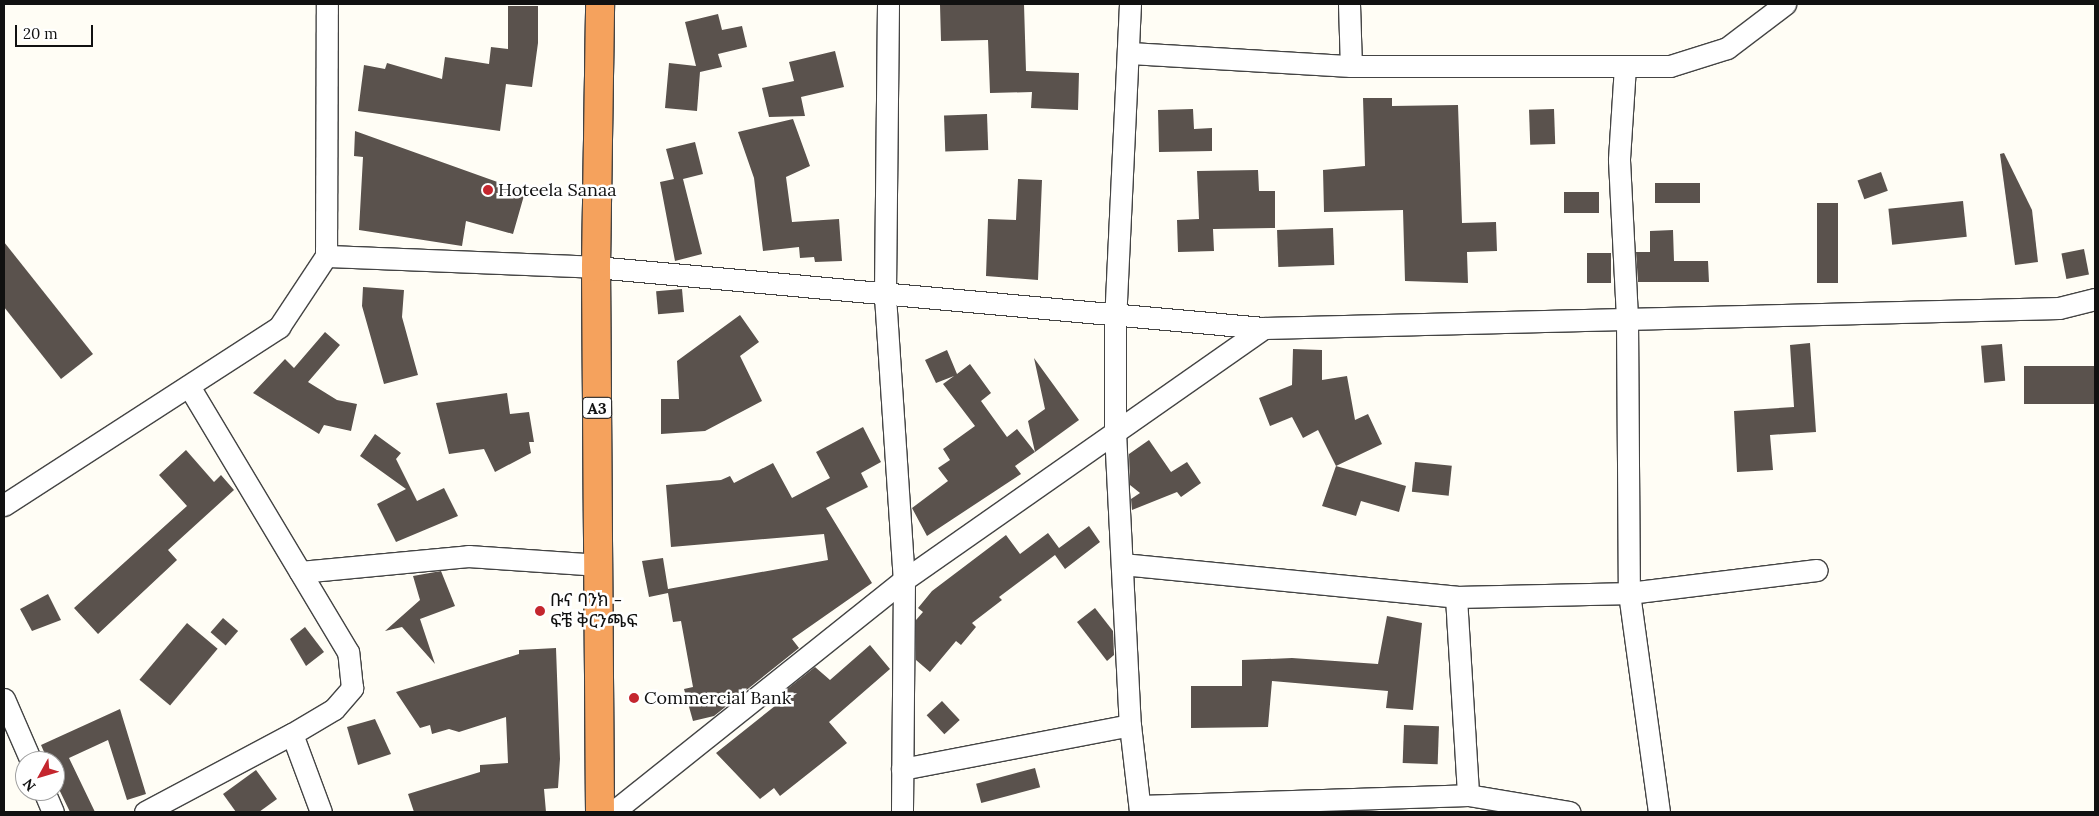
<!DOCTYPE html>
<html>
<head>
<meta charset="utf-8">
<style>
	body { margin:0 }
	#map { position:relative; width:2099px; height:816px; overflow:hidden; background:#fffdf5; font-family:Lora,"Noto Sans Ethiopic",serif }
	div>[style] { position:absolute }
	[style*='--x'] { left:calc(var(--x)*1px); top:calc(var(--y)*1px); width:calc(var(--w)*1px); rotate:calc(var(--a)*1deg) }
	.building>* { inset:0; background:#5a524d; transform-origin:0 0 }
	.roads { filter:drop-shadow(1px 0 #444) drop-shadow(-1px 0 #444) drop-shadow(0 1px #444) drop-shadow(0 -1px #444) }
	.street>* { height:21px; margin:-10.5px; padding:0 10.5px; transform-origin:10.5px; border-radius:10.5px; background:#fff }
	.highway>* { height:28px; margin:-14px; padding:0 14px; transform-origin:14px; border-radius:14px; background:#f5a25d }
	.dots>* { width:14px; height:14px; translate:-50% -50%; box-sizing:border-box; border:2px solid #fff; border-radius:50% }
	span { translate:-50% -50%; white-space:nowrap; text-align:center; line-height:1.15; -webkit-text-stroke:5px #fff; paint-order:stroke }
	.shield-label span { padding:1px 4px; background:#fff; border:1px solid; border-radius:4px; -webkit-text-stroke-width:0 }
	.shield-label { font-size:16px; color:#111; font-weight:700 }
	.poi-label { font-size:18px; color:#111 }
	.left { translate:0 -50%; text-align:left }
	.frame { position:absolute; inset:0; border:5px solid #111; pointer-events:none }
	.north { position:absolute; left:15px; top:751px; width:50px; height:50px; box-sizing:border-box; background:#fff; border:1px solid #a0a0a0; border-radius:50%; rotate:231deg; font-size:14px; font-weight:700; line-height:20px; text-align:center; color:#111 }
	.north::after { content:''; display:block; margin:auto; width:18px; height:22px; background:#c4262e; clip-path:polygon(50% 0,100% 100%,50% 72%,0 100%) }
	.scale { position:absolute; left:15px; top:25px; width:78px; height:22px; box-sizing:border-box; border:2px solid #111; border-top:0; padding-left:6px; font-size:15px; line-height:18px; white-space:nowrap; color:#111; -webkit-text-stroke:4px #fff; paint-order:stroke }
</style>
</head>
<body>
<div id="map">
	<div class="building">
		<div style="clip-path:polygon(983px 4px,1024px 4px,1026px 71px,1079px 73px,1078px 110px,1031px 108px,1032px 92px,990px 93px,988px 40px,941px 41px,940px 5px)"></div>
		<div style="clip-path:polygon(508px 6px,538px 6px,538px 43px,532px 87px,506px 84px,500px 131px,358px 111px,364px 65px,385px 69px,387px 63px,442px 79px,445px 57px,489px 64px,491px 47px,508px 49px)"></div>
		<div style="clip-path:polygon(718px 14px,722px 30px,742px 26px,747px 47px,718px 54px,722px 67px,700px 72px,697px 111px,665px 108px,669px 63px,696px 66px,685px 22px)"></div>
		<div style="clip-path:polygon(835px 51px,844px 87px,801px 97px,805px 116px,769px 117px,762px 88px,794px 81px,789px 62px)"></div>
		<div style="clip-path:polygon(1363px 98px,1392px 98px,1392px 106px,1458px 105px,1462px 223px,1496px 222px,1497px 251px,1467px 252px,1468px 283px,1405px 281px,1403px 210px,1324px 212px,1323px 170px,1365px 166px)"></div>
		<div style="clip-path:polygon(1193px 109px,1194px 129px,1212px 128px,1212px 151px,1159px 152px,1158px 110px)"></div>
		<div style="left:1554px;top:109px;width:35px;height:25px;rotate:88deg"></div>
		<div style="left:987px;top:114px;width:36px;height:43px;rotate:88deg"></div>
		<div style="clip-path:polygon(793px 119px,810px 166px,786px 177px,792px 222px,839px 219px,842px 261px,815px 262px,814px 257px,800px 258px,799px 247px,763px 251px,754px 178px,738px 132px)"></div>
		<div style="clip-path:polygon(355px 131px,525px 192px,513px 234px,466px 221px,462px 246px,359px 230px,363px 157px,354px 156px)"></div>
		<div style="clip-path:polygon(695px 142px,703px 174px,683px 179px,702px 254px,675px 261px,660px 182px,674px 179px,666px 149px)"></div>
		<div style="clip-path:polygon(2004px 153px,2032px 210px,2038px 262px,2015px 265px,2000px 154px)"></div>
		<div style="clip-path:polygon(1258px 170px,1259px 191px,1275px 191px,1275px 228px,1213px 229px,1214px 251px,1178px 252px,1177px 220px,1199px 219px,1197px 171px)"></div>
		<div style="left:1881px;top:172px;width:20px;height:25px;rotate:70deg"></div>
		<div style="clip-path:polygon(1018px 179px,1042px 180px,1038px 280px,986px 276px,988px 219px,1016px 220px)"></div>
		<div style="left:1700px;top:183px;width:20px;height:45px;rotate:90deg"></div>
		<div style="left:1564px;top:192px;width:35px;height:21px"></div>
		<div style="left:1963px;top:201px;width:36px;height:75px;rotate:84deg"></div>
		<div style="left:1817px;top:203px;width:21px;height:80px"></div>
		<div style="left:1333px;top:228px;width:37px;height:56px;rotate:88deg"></div>
		<div style="clip-path:polygon(1673px 230px,1674px 261px,1708px 261px,1709px 282px,1638px 282px,1636px 252px,1650px 252px,1650px 231px)"></div>
		<div style="clip-path:polygon(4px 242px,93px 354px,61px 379px,4px 307px)"></div>
		<div style="left:2084px;top:249px;width:26px;height:23px;rotate:79deg"></div>
		<div style="left:1587px;top:253px;width:24px;height:30px"></div>
		<div style="clip-path:polygon(363px 287px,404px 290px,402px 317px,418px 375px,384px 384px,362px 306px)"></div>
		<div style="left:682px;top:289px;width:23px;height:26px;rotate:85deg"></div>
		<div style="clip-path:polygon(740px 315px,759px 342px,740px 356px,762px 401px,705px 431px,661px 434px,661px 399px,679px 399px,677px 361px)"></div>
		<div style="clip-path:polygon(325px 332px,340px 345px,308px 382px,337px 400px,357px 404px,351px 431px,324px 425px,319px 434px,253px 393px,285px 359px,294px 368px)"></div>
		<div style="clip-path:polygon(1810px 343px,1816px 432px,1770px 435px,1773px 470px,1737px 472px,1734px 411px,1794px 407px,1790px 345px)"></div>
		<div style="left:2002px;top:344px;width:37px;height:21px;rotate:85deg"></div>
		<div style="clip-path:polygon(1293px 349px,1322px 350px,1322px 380px,1347px 376px,1355px 420px,1368px 414px,1382px 444px,1336px 466px,1406px 486px,1399px 512px,1361px 501px,1356px 516px,1322px 506px,1336px 466px,1318px 430px,1303px 438px,1292px 417px,1270px 426px,1259px 398px,1292px 385px)"></div>
		<div style="clip-path:polygon(947px 350px,957px 374px,970px 364px,991px 393px,981px 401px,1007px 437px,1017px 429px,1035px 452px,1015px 466px,1021px 474px,927px 536px,912px 508px,948px 481px,938px 468px,950px 460px,943px 449px,975px 426px,943px 384px,954px 376px,936px 383px,925px 360px)"></div>
		<div style="clip-path:polygon(1034px 358px,1079px 420px,1035px 452px,1028px 421px,1045px 409px)"></div>
		<div style="left:2095px;top:366px;width:38px;height:71px;rotate:90deg"></div>
		<div style="clip-path:polygon(507px 393px,510px 414px,529px 412px,534px 442px,529px 442px,531px 453px,495px 472px,484px 449px,449px 454px,436px 403px)"></div>
		<div style="clip-path:polygon(863px 427px,881px 462px,861px 473px,868px 487px,826px 508px,872px 583px,792px 639px,799px 648px,714px 716px,693px 721px,684px 689px,693px 687px,681px 621px,673px 622px,668px 593px,649px 597px,642px 561px,663px 558px,668px 589px,828px 560px,824px 534px,671px 547px,666px 485px,721px 480px,730px 476px,734px 483px,773px 463px,792px 498px,830px 478px,816px 452px)"></div>
		<div style="clip-path:polygon(375px 434px,401px 453px,396px 459px,417px 501px,444px 488px,458px 516px,396px 542px,377px 504px,406px 489px,360px 456px)"></div>
		<div style="clip-path:polygon(1149px 440px,1171px 472px,1187px 462px,1201px 483px,1181px 497px,1177px 492px,1132px 510px,1131px 499px,1140px 493px,1130px 485px,1129px 454px)"></div>
		<div style="clip-path:polygon(186px 450px,214px 482px,221px 475px,234px 490px,168px 550px,177px 560px,98px 634px,74px 608px,187px 506px,159px 475px)"></div>
		<div style="left:1415px;top:462px;width:37px;height:30px;rotate:6deg"></div>
		<div style="clip-path:polygon(1089px 526px,1100px 542px,1065px 569px,1055px 555px,999px 597px,1002px 600px,972px 623px,976px 627px,961px 645px,956px 641px,930px 672px,916px 660px,916px 620px,923px 612px,918px 608px,932px 591px,1006px 535px,1020px 554px,1048px 533px,1059px 548px)"></div>
		<div style="clip-path:polygon(441px 571px,455px 606px,420px 619px,435px 664px,402px 627px,385px 631px,420px 600px,413px 576px)"></div>
		<div style="clip-path:polygon(48px 594px,61px 620px,32px 631px,20px 609px)"></div>
		<div style="clip-path:polygon(1095px 608px,1113px 631px,1114px 655px,1107px 661px,1077px 622px)"></div>
		<div style="clip-path:polygon(1387px 616px,1422px 623px,1413px 710px,1386px 708px,1388px 691px,1272px 681px,1268px 727px,1191px 728px,1191px 686px,1242px 686px,1242px 660px,1292px 658px,1378px 664px)"></div>
		<div style="left:223px;top:618px;width:20px;height:19px;rotate:41deg"></div>
		<div style="left:187px;top:623px;width:40px;height:74px;rotate:40deg"></div>
		<div style="clip-path:polygon(305px 627px,324px 652px,306px 666px,290px 639px)"></div>
		<div style="clip-path:polygon(870px 645px,890px 669px,829px 722px,847px 743px,780px 796px,774px 788px,760px 799px,716px 753px,785px 698px,772px 701px,815px 667px,830px 680px)"></div>
		<div style="clip-path:polygon(556px 648px,560px 759px,558px 788px,544px 789px,546px 812px,414px 812px,408px 794px,480px 772px,480px 765px,508px 763px,506px 717px,459px 732px,449px 729px,432px 734px,430px 725px,420px 728px,396px 692px,519px 654px,519px 650px)"></div>
		<div style="left:942px;top:701px;width:26px;height:21px;rotate:47deg"></div>
		<div style="clip-path:polygon(120px 709px,146px 794px,127px 800px,108px 740px,69px 758px,95px 812px,70px 812px,55px 781px,55px 761px,48px 761px,41px 745px)"></div>
		<div style="clip-path:polygon(375px 719px,391px 754px,358px 765px,347px 727px)"></div>
		<div style="left:1404px;top:725px;width:35px;height:38px;rotate:2deg"></div>
		<div style="left:1035px;top:768px;width:20px;height:61px;rotate:75deg"></div>
		<div style="clip-path:polygon(256px 770px,277px 799px,259px 812px,236px 812px,223px 794px)"></div>
	</div>
	<div class="roads">
		<div class="street">
			<div style="--x:888;--y:4;--w:292;--a:90.6"></div>
			<div style="--x:885;--y:296;--w:285;--a:86.2"></div>
			<div style="--x:904;--y:580;--w:232;--a:90.5"></div>
			<div style="--x:1130;--y:4;--w:313;--a:92.7"></div>
			<div style="--x:1115;--y:317;--w:115;--a:90"></div>
			<div style="--x:1115;--y:432;--w:293;--a:87.1"></div>
			<div style="--x:1130;--y:725;--w:88;--a:83.4"></div>
			<div style="--x:1349;--y:4;--w:62;--a:88.2"></div>
			<div style="--x:1130;--y:53;--w:221;--a:3.4"></div>
			<div style="--x:1351;--y:66;--w:319;--a:0"></div>
			<div style="--x:1670;--y:66;--w:60;--a:-17.5"></div>
			<div style="--x:1727;--y:48;--w:73;--a:-37.2"></div>
			<div style="--x:1625;--y:66;--w:94;--a:93.7"></div>
			<div style="--x:1619;--y:160;--w:160;--a:87.1"></div>
			<div style="--x:1627;--y:320;--w:273;--a:89.6"></div>
			<div style="--x:1629;--y:593;--w:221;--a:82.2"></div>
			<div style="--x:326;--y:256;--w:252;--a:-89.8"></div>
			<div style="--x:4;--y:505;--w:328;--a:-32.9"></div>
			<div style="--x:279;--y:327;--w:85;--a:-56.5"></div>
			<div style="--x:326;--y:256;--w:270;--a:2.3"></div>
			<div style="--x:596;--y:267;--w:671;--a:5.22"></div>
			<div style="--x:1264;--y:328;--w:795;--a:-1.44"></div>
			<div style="--x:2059;--y:308;--w:37;--a:-14"></div>
			<div style="--x:1122;--y:564;--w:336;--a:5.6"></div>
			<div style="--x:1456;--y:597;--w:173;--a:-1.3"></div>
			<div style="--x:1629;--y:593;--w:189;--a:-7"></div>
			<div style="--x:300;--y:572;--w:169;--a:-5.4"></div>
			<div style="--x:468;--y:556;--w:132;--a:3.9"></div>
			<div style="--x:1456;--y:597;--w:198;--a:86.5"></div>
			<div style="--x:4;--y:699;--w:68;--a:66.5"></div>
			<div style="--x:292;--y:734;--w:83;--a:69.6"></div>
			<div style="--x:902;--y:769;--w:232;--a:-10.9"></div>
			<div style="--x:44;--y:791;--w:23;--a:67"></div>
			<div style="--x:1140;--y:806;--w:328;--a:-1.9"></div>
			<div style="--x:1468;--y:795;--w:103;--a:9.5"></div>
			<div style="--x:145;--y:812;--w:166;--a:-28"></div>
			<div style="--x:292;--y:734;--w:49;--a:-30.8"></div>
			<div style="--x:334;--y:709;--w:28;--a:-49"></div>
			<div style="--x:352;--y:688;--w:36;--a:-96"></div>
			<div style="--x:348;--y:652;--w:310;--a:-120.9"></div>
			<div style="--x:613;--y:812;--w:372;--a:-38.6"></div>
			<div style="--x:904;--y:580;--w:439;--a:-35"></div>
		</div>
		<div class="highway">
			<div style="--x:600;--y:812;--w:545;--a:-90.42"></div>
			<div style="--x:596;--y:267;--w:263;--a:-89.1"></div>
		</div>
	</div>
	<div class="dots">
		<div style="left:488px;top:190px;background:#c4262e"></div>
		<div style="left:540px;top:611px;background:#c4262e"></div>
		<div style="left:634px;top:698px;background:#c4262e"></div>
	</div>
	<div class="shield-label">
		<span style="left:597px;top:408px">A3</span>
	</div>
	<div class="poi-label">
		<span class="left" style="left:498px;top:190px">Hoteela Sanaa</span>
		<span class="left" style="left:550px;top:611px">ቡና ባንክ -<br>ፍቼ ቅርንጫፍ</span>
		<span class="left" style="left:644px;top:698px">Commercial Bank</span>
	</div>
	<div class="frame"></div>
	<div class="north">N</div>
	<div class="scale">20 m</div>
</div>
</body>
</html>
